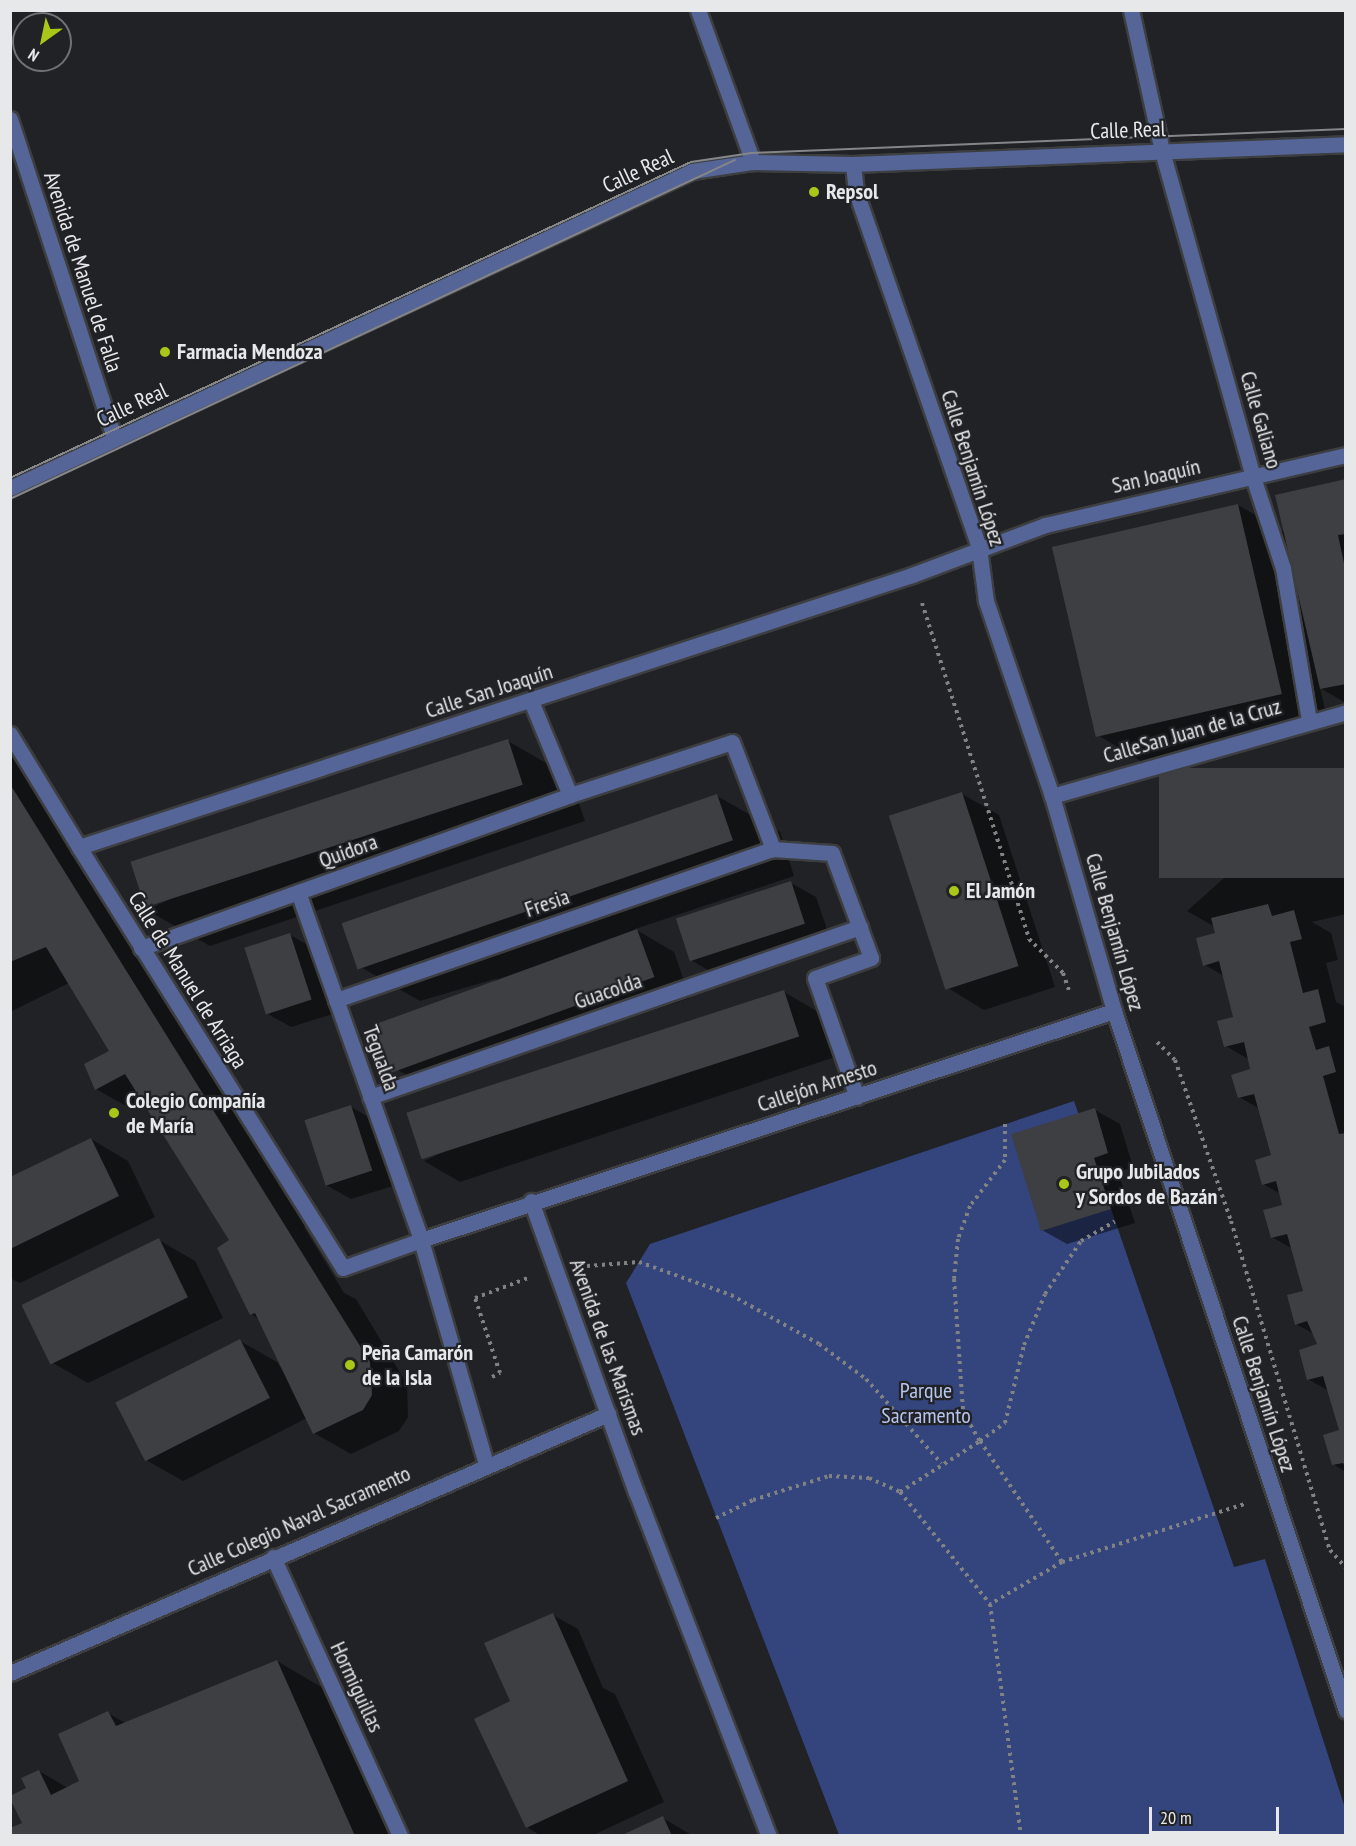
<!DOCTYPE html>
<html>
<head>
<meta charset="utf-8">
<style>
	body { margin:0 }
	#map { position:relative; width:1356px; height:1846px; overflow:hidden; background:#212225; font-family:"PT Sans Narrow",sans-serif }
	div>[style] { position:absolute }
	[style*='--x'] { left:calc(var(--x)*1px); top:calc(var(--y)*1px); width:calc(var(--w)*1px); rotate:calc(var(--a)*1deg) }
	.green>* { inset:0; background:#34447d }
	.shadow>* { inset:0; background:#0007 }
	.building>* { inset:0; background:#3e3f42; transform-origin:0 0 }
	.path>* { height:4px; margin-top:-2px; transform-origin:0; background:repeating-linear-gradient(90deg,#818284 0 3px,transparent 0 7.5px) }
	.roads { filter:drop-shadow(2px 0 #3d3e40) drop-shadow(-2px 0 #3d3e40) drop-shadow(0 2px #3d3e40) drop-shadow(0 -2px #3d3e40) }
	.pedestrian>* { height:15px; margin:-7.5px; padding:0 7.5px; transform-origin:7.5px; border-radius:7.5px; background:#556598 }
	.minor>* { height:15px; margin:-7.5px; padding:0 7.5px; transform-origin:7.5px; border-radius:7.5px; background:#556598 }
	.tram>* { height:1.5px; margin:-0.75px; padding:0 0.75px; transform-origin:0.75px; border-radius:0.75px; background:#858688 }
	.dots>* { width:16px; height:16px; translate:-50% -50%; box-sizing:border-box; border:3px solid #212225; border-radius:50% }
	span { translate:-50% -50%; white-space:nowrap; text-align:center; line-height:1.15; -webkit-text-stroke:4.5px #212225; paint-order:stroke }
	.street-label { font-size:22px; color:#e7e8e9 }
	.poi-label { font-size:22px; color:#e7e8e9; font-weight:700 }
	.left { translate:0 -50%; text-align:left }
	.park-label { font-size:22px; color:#b7c6f0 }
	.frame { position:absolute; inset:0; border:12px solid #e7e8e9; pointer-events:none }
	.north { position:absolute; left:12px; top:12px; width:60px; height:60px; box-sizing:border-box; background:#212225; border:2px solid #707173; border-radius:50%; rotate:213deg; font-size:16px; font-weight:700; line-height:24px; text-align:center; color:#e7e8e9 }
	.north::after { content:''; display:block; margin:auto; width:21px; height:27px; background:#a9c719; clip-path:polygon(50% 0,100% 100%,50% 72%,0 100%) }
	.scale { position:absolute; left:1149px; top:1807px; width:130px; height:27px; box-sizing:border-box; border:3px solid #e7e8e9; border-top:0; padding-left:8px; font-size:18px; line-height:21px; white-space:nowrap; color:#e7e8e9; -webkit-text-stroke:4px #212225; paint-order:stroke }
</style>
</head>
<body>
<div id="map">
	<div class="green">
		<div style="clip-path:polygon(1074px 1101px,1234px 1567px,1265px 1559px,1345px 1808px,1345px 1835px,839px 1835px,626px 1283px,650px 1244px)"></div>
	</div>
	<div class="shadow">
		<div style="clip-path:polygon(1346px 481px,1346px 703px,1320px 688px,1328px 721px,1144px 763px,1098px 735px,1238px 505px,1286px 533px)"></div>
		<div style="clip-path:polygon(10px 738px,310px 1224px,304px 1227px,344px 1293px,356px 1299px,407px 1384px,408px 1417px,399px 1431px,351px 1454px,314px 1433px,307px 1418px,183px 1481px,146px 1460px,240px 1341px,277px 1362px,292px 1386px,260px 1320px,251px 1314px,233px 1241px,145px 1104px,133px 1110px,96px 1089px,86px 1065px,112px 1052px,69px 983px,10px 1012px)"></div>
		<div style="clip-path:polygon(508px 741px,570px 777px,585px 821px,210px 946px,147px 910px)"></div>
		<div style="clip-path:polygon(1346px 770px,1346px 914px,1312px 922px,1331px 933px,1338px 960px,1326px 963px,1336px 1002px,1346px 1007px,1346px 1472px,1333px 1464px,1341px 1431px,1329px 1391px,1308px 1379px,1319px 1345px,1314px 1334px,1296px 1324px,1305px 1292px,1293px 1249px,1272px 1237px,1284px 1206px,1281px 1194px,1263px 1184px,1273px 1156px,1260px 1109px,1239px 1097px,1252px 1070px,1250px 1060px,1226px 1046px,1235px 1018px,1224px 976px,1205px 965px,1217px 934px,1215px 927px,1187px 911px)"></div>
		<div style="clip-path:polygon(962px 794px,999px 815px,1055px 987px,984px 1010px,948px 988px)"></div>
		<div style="clip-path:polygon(717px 796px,780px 832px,794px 876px,635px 929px,674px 952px,690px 998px,426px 1086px,389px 1065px,498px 978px,420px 1001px,357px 965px)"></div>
		<div style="clip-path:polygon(791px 883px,816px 897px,830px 938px,716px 975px,691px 960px)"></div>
		<div style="clip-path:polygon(290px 935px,315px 949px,336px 1013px,291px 1027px,266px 1013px)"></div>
		<div style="clip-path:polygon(784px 992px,820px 1013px,835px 1057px,460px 1182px,424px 1161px)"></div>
		<div style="clip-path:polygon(350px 1106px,375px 1121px,396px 1185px,351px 1199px,326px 1185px)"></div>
		<div style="clip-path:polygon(1095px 1110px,1120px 1124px,1133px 1167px,1118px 1172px,1135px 1223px,1067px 1244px,1042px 1230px)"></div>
		<div style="clip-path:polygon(91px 1139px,128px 1161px,155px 1217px,20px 1283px,10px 1278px,10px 1179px)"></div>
		<div style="clip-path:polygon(159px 1240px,195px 1261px,223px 1318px,88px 1383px,51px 1362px)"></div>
		<div style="clip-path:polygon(553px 1615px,578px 1629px,603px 1688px,615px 1694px,664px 1802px,591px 1836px,541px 1836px,527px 1827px,514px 1702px)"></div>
		<div style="clip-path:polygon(277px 1661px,323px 1688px,389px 1836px,10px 1836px,24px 1824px,28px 1789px,39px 1771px,68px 1788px,81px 1782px,108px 1713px,127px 1724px)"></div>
		<div style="clip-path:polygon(663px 1818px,693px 1836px,624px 1836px)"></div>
	</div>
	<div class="building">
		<div style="clip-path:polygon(1346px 479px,1346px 534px,1338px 535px,1346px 573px,1346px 684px,1320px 689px,1275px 495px)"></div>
		<div style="left:1238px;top:504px;width:195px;height:191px;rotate:77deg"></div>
		<div style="left:508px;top:739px;width:48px;height:397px;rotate:72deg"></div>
		<div style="left:1346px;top:768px;width:110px;height:187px;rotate:90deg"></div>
		<div style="clip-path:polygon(10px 784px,370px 1362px,372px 1395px,363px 1410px,313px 1434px,255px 1313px,250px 1315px,217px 1248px,229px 1240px,125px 1074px,95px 1090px,84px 1064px,109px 1051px,46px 947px,10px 962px)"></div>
		<div style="left:962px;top:792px;width:183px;height:77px;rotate:72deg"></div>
		<div style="left:717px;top:794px;width:49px;height:397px;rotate:71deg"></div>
		<div style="left:791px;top:881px;width:45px;height:121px;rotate:72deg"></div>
		<div style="clip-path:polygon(1268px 904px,1272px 916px,1294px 910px,1302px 939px,1290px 942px,1303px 993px,1318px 989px,1326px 1022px,1309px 1027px,1316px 1050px,1329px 1046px,1336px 1072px,1323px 1076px,1339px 1134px,1346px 1133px,1345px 1467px,1343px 1463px,1332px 1465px,1323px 1435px,1339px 1430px,1323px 1376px,1307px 1380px,1299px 1350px,1317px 1344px,1307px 1321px,1295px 1325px,1287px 1295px,1303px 1291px,1287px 1234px,1271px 1238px,1263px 1210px,1282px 1205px,1276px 1181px,1262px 1185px,1255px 1160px,1271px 1155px,1254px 1094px,1238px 1098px,1231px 1075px,1250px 1069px,1244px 1042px,1224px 1047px,1217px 1021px,1233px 1017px,1219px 961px,1203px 966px,1196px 938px,1215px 933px,1211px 918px)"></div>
		<div style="left:637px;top:929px;width:51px;height:280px;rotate:70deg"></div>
		<div style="left:290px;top:933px;width:70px;height:48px;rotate:72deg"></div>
		<div style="left:784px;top:990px;width:49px;height:397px;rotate:72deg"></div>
		<div style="left:351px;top:1105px;width:69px;height:49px;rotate:72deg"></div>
		<div style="clip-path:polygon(1095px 1108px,1108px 1153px,1094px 1158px,1111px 1209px,1041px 1231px,1011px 1134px)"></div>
		<div style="clip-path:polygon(91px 1138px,119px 1196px,10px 1249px,10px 1177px)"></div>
		<div style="left:159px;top:1238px;width:66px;height:153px;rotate:64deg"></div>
		<div style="left:240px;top:1339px;width:66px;height:140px;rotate:63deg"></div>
		<div style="clip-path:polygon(553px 1613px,628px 1781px,526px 1828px,474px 1719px,510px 1701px,484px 1643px)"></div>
		<div style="clip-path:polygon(277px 1660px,355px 1836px,10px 1836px,10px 1828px,22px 1823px,10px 1799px,10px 1796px,26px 1788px,21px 1778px,39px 1770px,51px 1795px,79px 1781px,58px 1734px,108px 1711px,116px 1726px)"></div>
		<div style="clip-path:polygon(663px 1816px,672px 1836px,620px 1836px)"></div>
	</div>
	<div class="path">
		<div style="--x:922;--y:603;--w:353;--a:72.3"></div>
		<div style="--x:1029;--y:939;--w:48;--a:45"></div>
		<div style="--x:1063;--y:973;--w:21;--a:71"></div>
		<div style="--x:1157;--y:1042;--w:25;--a:45"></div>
		<div style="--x:1175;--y:1060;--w:170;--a:70.8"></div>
		<div style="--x:1231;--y:1221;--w:344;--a:73.3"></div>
		<div style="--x:1330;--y:1550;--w:24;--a:48"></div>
		<div style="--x:1005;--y:1124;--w:36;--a:90"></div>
		<div style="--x:1005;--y:1160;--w:58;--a:127.3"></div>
		<div style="--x:970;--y:1206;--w:35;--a:110"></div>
		<div style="--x:958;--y:1239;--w:40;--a:95.7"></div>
		<div style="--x:954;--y:1279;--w:133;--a:86.1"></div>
		<div style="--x:963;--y:1412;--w:34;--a:60"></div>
		<div style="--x:980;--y:1441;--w:31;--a:-36"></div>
		<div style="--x:1005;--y:1423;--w:80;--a:-76.3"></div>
		<div style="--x:1024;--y:1345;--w:55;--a:-67.6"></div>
		<div style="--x:1045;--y:1294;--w:64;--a:-55.8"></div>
		<div style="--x:1081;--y:1241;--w:39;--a:-30"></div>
		<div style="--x:587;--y:1266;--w:52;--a:-4.4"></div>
		<div style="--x:639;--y:1262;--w:98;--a:19.7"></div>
		<div style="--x:731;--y:1295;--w:101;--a:29.1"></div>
		<div style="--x:819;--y:1344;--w:59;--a:36.7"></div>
		<div style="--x:866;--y:1379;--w:113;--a:48.2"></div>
		<div style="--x:492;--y:1377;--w:9;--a:-27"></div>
		<div style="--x:500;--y:1373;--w:79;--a:-108.4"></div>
		<div style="--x:475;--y:1298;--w:57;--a:-20.7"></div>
		<div style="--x:900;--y:1492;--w:144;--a:51.2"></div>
		<div style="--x:990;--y:1604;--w:234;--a:82.4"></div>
		<div style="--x:716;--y:1518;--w:41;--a:-25.9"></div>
		<div style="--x:753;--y:1500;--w:80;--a:-17.5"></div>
		<div style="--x:829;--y:1476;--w:40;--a:2.9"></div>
		<div style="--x:869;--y:1478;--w:34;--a:24"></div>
		<div style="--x:900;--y:1492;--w:95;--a:-32.5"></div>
		<div style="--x:980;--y:1441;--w:146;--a:55.9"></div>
		<div style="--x:1062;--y:1562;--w:83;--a:149.7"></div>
		<div style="--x:1062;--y:1562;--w:192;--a:-17.6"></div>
	</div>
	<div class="roads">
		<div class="pedestrian">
			<div style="--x:10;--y:488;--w:752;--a:-24.93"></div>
			<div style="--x:692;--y:171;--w:62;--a:-8.4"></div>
			<div style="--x:753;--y:162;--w:100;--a:1.1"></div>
			<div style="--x:853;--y:164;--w:493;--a:-2.3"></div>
			<div style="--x:10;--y:734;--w:132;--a:58.6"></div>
			<div style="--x:273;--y:1557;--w:307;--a:65.5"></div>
		</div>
		<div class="minor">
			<div style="--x:698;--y:10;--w:162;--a:70.1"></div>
			<div style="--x:1131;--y:10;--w:144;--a:77.6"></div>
			<div style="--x:1162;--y:151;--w:338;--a:74.4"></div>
			<div style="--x:1253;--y:477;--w:96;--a:71.8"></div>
			<div style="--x:1283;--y:568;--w:154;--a:80.3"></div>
			<div style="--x:10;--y:119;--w:336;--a:71.9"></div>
			<div style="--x:853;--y:164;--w:28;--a:84"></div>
			<div style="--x:856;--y:192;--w:377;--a:70.9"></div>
			<div style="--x:979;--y:548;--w:53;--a:82.5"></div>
			<div style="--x:986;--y:601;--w:206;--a:71.3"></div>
			<div style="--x:1052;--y:796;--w:224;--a:73.9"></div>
			<div style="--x:1114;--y:1011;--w:737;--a:71.66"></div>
			<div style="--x:531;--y:701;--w:102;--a:67.5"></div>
			<div style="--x:1052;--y:796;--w:306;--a:-15.9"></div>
			<div style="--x:298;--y:892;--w:369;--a:70.5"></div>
			<div style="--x:421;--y:1240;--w:83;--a:160.3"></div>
			<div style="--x:343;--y:1268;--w:497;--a:-122.1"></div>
			<div style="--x:79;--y:847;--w:876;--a:-18.08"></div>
			<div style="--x:912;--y:575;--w:142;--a:-20.6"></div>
			<div style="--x:1045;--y:525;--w:309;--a:-13.1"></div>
			<div style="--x:141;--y:948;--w:455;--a:-19.6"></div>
			<div style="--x:570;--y:795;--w:170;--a:-18.1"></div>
			<div style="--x:732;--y:742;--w:115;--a:69"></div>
			<div style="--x:773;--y:849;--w:59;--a:3.9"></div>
			<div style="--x:832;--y:853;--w:112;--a:69.6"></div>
			<div style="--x:871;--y:958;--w:59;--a:160.3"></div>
			<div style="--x:815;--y:978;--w:126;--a:70.6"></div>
			<div style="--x:336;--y:1000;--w:462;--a:-19.1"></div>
			<div style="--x:370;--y:1097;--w:519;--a:-19.13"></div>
			<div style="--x:531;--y:1201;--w:309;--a:70.2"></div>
			<div style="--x:636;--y:1492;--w:369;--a:68.9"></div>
			<div style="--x:486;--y:1464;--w:233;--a:-106.2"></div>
			<div style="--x:421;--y:1240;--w:730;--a:-18.29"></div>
			<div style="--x:10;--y:1673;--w:652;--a:-23.42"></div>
		</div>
	</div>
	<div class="tram">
		<div style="--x:10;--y:478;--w:751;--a:-24.89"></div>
		<div style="--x:691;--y:162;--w:61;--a:-8.5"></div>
		<div style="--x:751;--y:153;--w:595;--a:-2.31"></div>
		<div style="--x:10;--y:499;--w:800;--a:-25.06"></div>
	</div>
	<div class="dots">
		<div style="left:814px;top:192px;background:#a9c719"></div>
		<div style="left:165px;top:352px;background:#a9c719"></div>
		<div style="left:954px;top:891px;background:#a9c719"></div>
		<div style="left:114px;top:1113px;background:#a9c719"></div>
		<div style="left:1064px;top:1184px;background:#a9c719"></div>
		<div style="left:350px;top:1365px;background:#a9c719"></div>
	</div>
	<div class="street-label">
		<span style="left:1128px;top:130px;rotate:-2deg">Calle Real</span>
		<span style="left:638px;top:171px;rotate:-25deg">Calle Real</span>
		<span style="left:83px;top:272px;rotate:72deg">Avenida de Manuel de Falla</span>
		<span style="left:132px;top:405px;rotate:-25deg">Calle Real</span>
		<span style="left:1261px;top:420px;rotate:74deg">Calle Galiano</span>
		<span style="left:973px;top:468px;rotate:72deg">Calle Benjamín López</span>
		<span style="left:1156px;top:476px;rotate:-13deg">San Joaquín</span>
		<span style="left:489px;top:691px;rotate:-18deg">Calle San Joaquín</span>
		<span style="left:1192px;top:731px;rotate:-16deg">CalleSan Juan de la Cruz</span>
		<span style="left:348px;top:851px;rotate:-20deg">Quidora</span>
		<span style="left:547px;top:903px;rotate:-19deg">Fresia</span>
		<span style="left:1115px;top:932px;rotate:74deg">Calle Benjamín López</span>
		<span style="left:188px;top:980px;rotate:58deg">Calle de Manuel de Arriaga</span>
		<span style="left:608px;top:991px;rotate:-19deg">Guacolda</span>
		<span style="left:381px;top:1058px;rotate:70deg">Tegualda</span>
		<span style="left:817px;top:1086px;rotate:-18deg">Callejón Arnesto</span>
		<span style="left:608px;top:1347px;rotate:70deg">Avenida de las Marismas</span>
		<span style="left:1264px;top:1394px;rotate:72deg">Calle Benjamín López</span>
		<span style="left:299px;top:1521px;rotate:-24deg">Calle Colegio Naval Sacramento</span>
		<span style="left:357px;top:1687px;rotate:65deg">Hormiguillas</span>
	</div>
	<div class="poi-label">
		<span class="left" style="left:826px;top:192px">Repsol</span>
		<span class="left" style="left:177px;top:352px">Farmacia Mendoza</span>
		<span class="left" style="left:966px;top:891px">El Jamón</span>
		<span class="left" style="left:126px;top:1113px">Colegio Compañía<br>de María</span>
		<span class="left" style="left:1076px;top:1184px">Grupo Jubilados<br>y Sordos de Bazán</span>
		<span class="left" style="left:362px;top:1365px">Peña Camarón<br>de la Isla</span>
	</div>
	<div class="park-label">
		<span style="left:926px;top:1403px">Parque<br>Sacramento</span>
	</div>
	<div class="frame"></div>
	<div class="north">N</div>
	<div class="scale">20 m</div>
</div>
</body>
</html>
